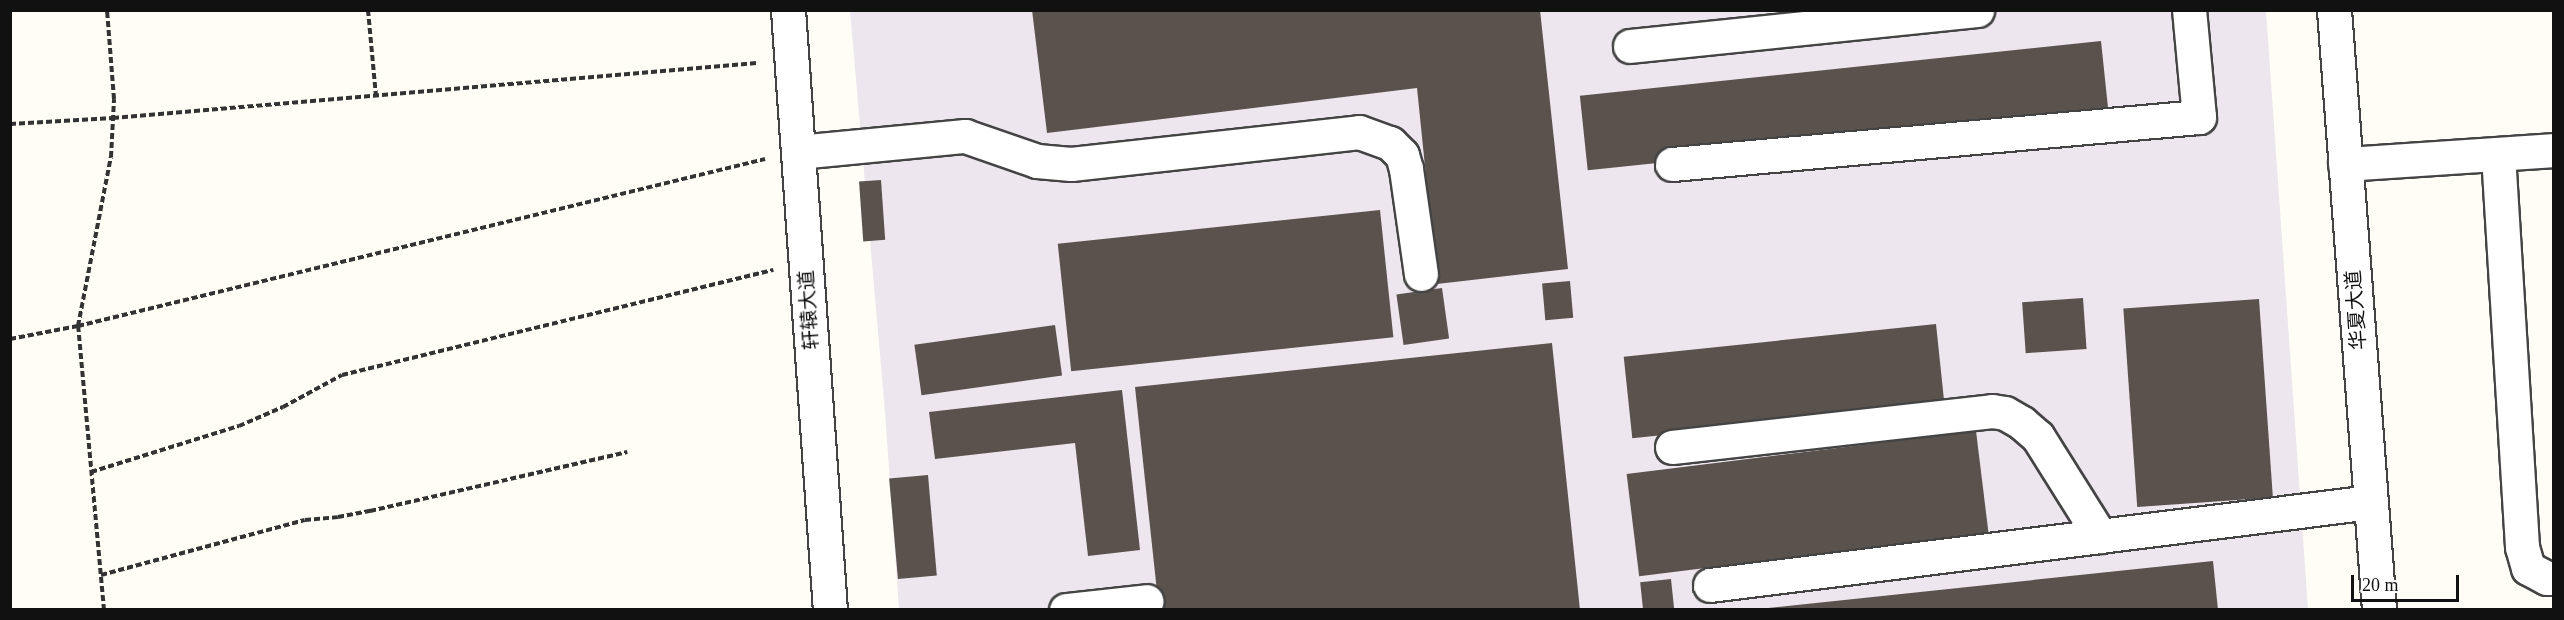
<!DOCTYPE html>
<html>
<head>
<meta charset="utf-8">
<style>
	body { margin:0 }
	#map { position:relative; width:2564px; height:620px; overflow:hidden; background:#fffdf5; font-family:"Times New Roman","Noto Sans SC",serif }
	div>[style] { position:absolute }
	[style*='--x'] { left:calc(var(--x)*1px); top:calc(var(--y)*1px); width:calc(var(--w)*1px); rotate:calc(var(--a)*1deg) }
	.industrial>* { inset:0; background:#eee6ef }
	.building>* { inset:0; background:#5a524d; transform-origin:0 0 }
	.path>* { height:4px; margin-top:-2px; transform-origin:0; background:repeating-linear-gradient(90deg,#333 0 6px,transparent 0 9px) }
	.roads { filter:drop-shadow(2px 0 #444) drop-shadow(-2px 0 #444) drop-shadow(0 2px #444) drop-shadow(0 -2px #444) }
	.minor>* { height:33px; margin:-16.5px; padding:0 16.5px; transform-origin:16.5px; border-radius:16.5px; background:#fff }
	span { translate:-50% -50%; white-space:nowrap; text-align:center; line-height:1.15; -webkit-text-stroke:6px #fff; paint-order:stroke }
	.street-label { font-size:20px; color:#111 }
	.frame { position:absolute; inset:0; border:12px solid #111; pointer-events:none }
	.scale { position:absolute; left:2351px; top:575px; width:108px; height:27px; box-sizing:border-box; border:3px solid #111; border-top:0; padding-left:8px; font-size:18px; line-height:21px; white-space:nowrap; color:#111; -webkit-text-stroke:4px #fff; paint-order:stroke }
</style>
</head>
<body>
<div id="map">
	<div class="industrial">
		<div style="clip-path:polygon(850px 11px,2266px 11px,2308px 609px,899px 609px,885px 412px)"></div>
	</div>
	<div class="building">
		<div style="clip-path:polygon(1032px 10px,1540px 10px,1568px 269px,1437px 284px,1417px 88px,1047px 133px)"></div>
		<div style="left:2101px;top:41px;width:75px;height:524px;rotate:84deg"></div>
		<div style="left:881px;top:180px;width:60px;height:22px;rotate:86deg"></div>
		<div style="left:1380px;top:210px;width:128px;height:324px;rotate:84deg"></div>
		<div style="left:1570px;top:281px;width:37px;height:28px;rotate:85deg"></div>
		<div style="left:1442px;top:288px;width:51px;height:46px;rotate:82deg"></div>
		<div style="left:2083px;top:298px;width:51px;height:61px;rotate:86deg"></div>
		<div style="left:2259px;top:299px;width:199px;height:136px;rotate:86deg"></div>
		<div style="left:1936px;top:324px;width:82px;height:314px;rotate:84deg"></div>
		<div style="left:1055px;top:325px;width:51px;height:142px;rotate:82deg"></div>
		<div style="clip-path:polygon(1552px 343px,1580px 610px,1159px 610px,1135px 387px)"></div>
		<div style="clip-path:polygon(1122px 390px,1140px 550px,1088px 556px,1075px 443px,935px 459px,929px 412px)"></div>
		<div style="left:1976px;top:431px;width:103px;height:352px;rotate:83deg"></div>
		<div style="left:928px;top:475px;width:101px;height:39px;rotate:85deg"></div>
		<div style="clip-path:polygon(2213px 561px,2218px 610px,1768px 610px,1768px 608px)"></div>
		<div style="left:1671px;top:579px;width:31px;height:31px;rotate:84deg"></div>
	</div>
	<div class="path">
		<div style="--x:368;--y:10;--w:86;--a:84.7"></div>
		<div style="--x:10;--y:124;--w:103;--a:-3.3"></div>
		<div style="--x:113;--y:118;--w:646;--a:-4.88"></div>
		<div style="--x:10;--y:339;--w:69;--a:-10.8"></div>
		<div style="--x:78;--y:326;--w:707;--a:-13.66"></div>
		<div style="--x:91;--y:472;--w:155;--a:-17.3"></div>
		<div style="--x:239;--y:426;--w:48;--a:-23.4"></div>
		<div style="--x:283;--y:407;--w:67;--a:-28.5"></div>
		<div style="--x:342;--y:375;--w:444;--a:-13.7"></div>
		<div style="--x:101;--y:575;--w:211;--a:-15.1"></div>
		<div style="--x:305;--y:520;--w:33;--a:-5"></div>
		<div style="--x:338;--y:517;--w:33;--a:-11"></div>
		<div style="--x:370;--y:511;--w:264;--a:-12.9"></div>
		<div style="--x:104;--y:610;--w:285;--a:-95.2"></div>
		<div style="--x:78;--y:326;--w:172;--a:-79"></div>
		<div style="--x:111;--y:157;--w:58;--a:-87"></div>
		<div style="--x:114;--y:99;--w:89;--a:-94.5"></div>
	</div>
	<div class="roads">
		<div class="minor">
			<div style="--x:788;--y:10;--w:601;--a:86"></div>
			<div style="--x:2334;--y:10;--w:602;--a:85.71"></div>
			<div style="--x:1630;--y:46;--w:349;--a:-5.9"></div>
			<div style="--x:798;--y:152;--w:168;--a:-5.5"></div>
			<div style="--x:965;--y:136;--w:76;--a:19.1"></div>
			<div style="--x:1037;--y:161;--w:34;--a:5"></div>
			<div style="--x:1071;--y:164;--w:290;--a:-6.3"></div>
			<div style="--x:1359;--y:132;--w:33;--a:20"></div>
			<div style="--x:1390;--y:143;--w:17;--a:45"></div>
			<div style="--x:1402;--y:155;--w:15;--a:74"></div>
			<div style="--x:1406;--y:169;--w:106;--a:81.9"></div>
			<div style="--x:2498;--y:154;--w:394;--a:86.5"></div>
			<div style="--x:2522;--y:547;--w:22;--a:74"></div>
			<div style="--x:2528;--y:568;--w:21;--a:28"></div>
			<div style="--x:2547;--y:578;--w:7;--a:0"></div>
			<div style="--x:1672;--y:164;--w:529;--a:-5.1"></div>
			<div style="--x:2199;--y:117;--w:107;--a:-95.3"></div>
			<div style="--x:2345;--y:164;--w:209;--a:-3.8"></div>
			<div style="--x:1672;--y:447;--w:322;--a:-6.4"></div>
			<div style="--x:1992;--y:411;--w:13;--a:9"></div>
			<div style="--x:2005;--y:413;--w:20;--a:30"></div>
			<div style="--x:2022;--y:423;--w:21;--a:41"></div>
			<div style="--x:2038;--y:437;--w:117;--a:57.9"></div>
			<div style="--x:1710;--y:585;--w:666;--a:-7.16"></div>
			<div style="--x:1066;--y:610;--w:81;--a:-6.3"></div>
		</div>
	</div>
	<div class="street-label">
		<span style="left:809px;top:310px;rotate:-94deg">轩辕大道</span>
		<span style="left:2356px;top:310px;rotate:-94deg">华夏大道</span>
	</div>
	<div class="frame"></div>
	<div class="scale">20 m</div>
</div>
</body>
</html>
